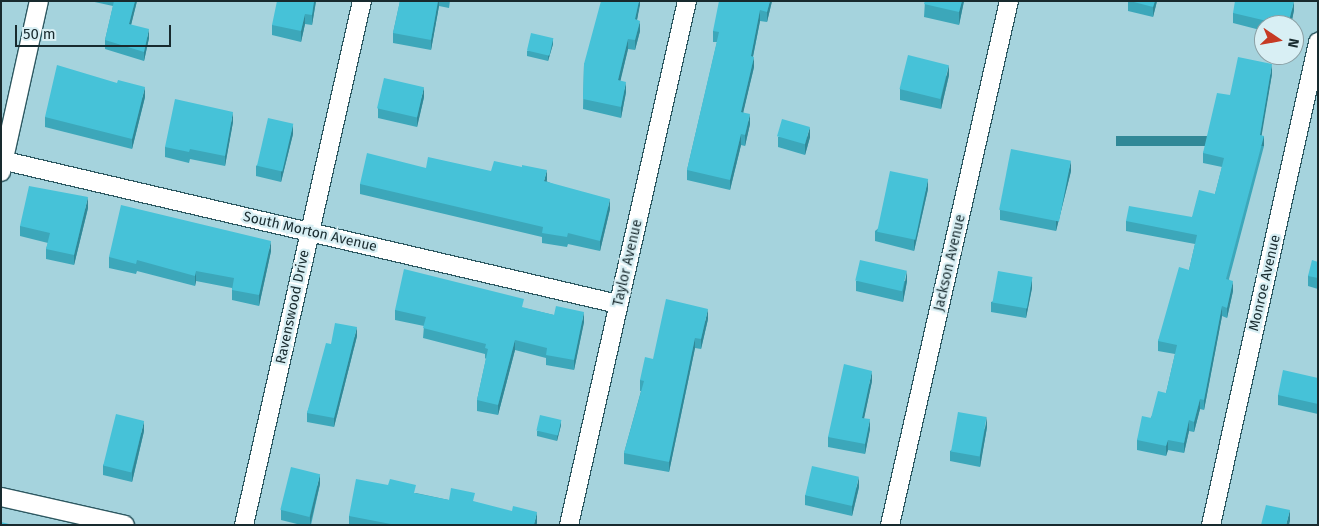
<!DOCTYPE html>
<html>
<head>
<meta charset="utf-8">
<style>
	body { margin:0 }
	#map { position:relative; width:1319px; height:526px; overflow:hidden; background:#a5d3dd; font-family:"Fira Sans",sans-serif }
	div>[style] { position:absolute }
	[style*='--x'] { left:calc(var(--x)*1px); top:calc(var(--y)*1px); width:calc(var(--w)*1px); rotate:calc(var(--a)*1deg) }
	.roads { filter:drop-shadow(1px 0 #2d5861) drop-shadow(-1px 0 #2d5861) drop-shadow(0 1px #2d5861) drop-shadow(0 -1px #2d5861) }
	.street>* { height:18px; margin:-9px; padding:0 9px; transform-origin:9px; border-radius:9px; background:#fff }
	.wall>* { inset:0; background:#3ca7ba }
	.shaded-wall>* { inset:0; background:#318897; transform-origin:0 0 }
	.building>* { inset:0; background:#46c2d8; transform-origin:0 0 }
	span { translate:-50% -50%; white-space:nowrap; text-align:center; line-height:1.15; -webkit-text-stroke:4.5px #d8eff4; paint-order:stroke }
	.street-label { font-size:14px; color:#182a2e }
	.frame { position:absolute; inset:0; border:2px solid #182a2e; pointer-events:none }
	.north { position:absolute; left:1254px; top:15px; width:50px; height:50px; box-sizing:border-box; background:#d8eff4; border:1px solid #8ba0a5; border-radius:50%; rotate:102deg; font-size:14px; font-weight:700; line-height:20px; text-align:center; color:#182a2e }
	.north::after { content:''; display:block; margin:auto; width:18px; height:22px; background:#c63a24; clip-path:polygon(50% 0,100% 100%,50% 72%,0 100%) }
	.scale { position:absolute; left:15px; top:25px; width:156px; height:22px; box-sizing:border-box; border:2px solid #182a2e; border-top:0; padding-left:6px; font-size:15px; line-height:18px; white-space:nowrap; color:#182a2e; -webkit-text-stroke:4px #d8eff4; paint-order:stroke }
</style>
</head>
<body>
<div id="map">
	<div class="roads">
		<div class="street">
			<div style="--x:1;--y:160;--w:634;--a:13.14"></div>
			<div style="--x:1;--y:172;--w:175;--a:-77.5"></div>
			<div style="--x:1;--y:497;--w:127;--a:12.7"></div>
			<div style="--x:244;--y:525;--w:537;--a:-77.31"></div>
			<div style="--x:569;--y:525;--w:537;--a:-77.31"></div>
			<div style="--x:890;--y:525;--w:537;--a:-77.21"></div>
			<div style="--x:1211;--y:525;--w:495;--a:-77.5"></div>
		</div>
	</div>
	<div class="wall">
		<div style="clip-path:polygon(90px 1px,137px 1px,131px 25px,149px 38px,144px 61px,105px 49px,105px 40px,113px 6px)"></div>
		<div style="clip-path:polygon(316px 1px,312px 25px,305px 24px,301px 42px,272px 35px,272px 25px)"></div>
		<div style="clip-path:polygon(400px 1px,450px 1px,449px 8px,439px 6px,431px 50px,393px 43px,393px 33px)"></div>
		<div style="clip-path:polygon(640px 1px,637px 20px,640px 31px,635px 50px,628px 49px,620px 81px,626px 92px,621px 118px,583px 109px,584px 64px)"></div>
		<div style="clip-path:polygon(772px 1px,767px 22px,760px 21px,753px 57px,754px 67px,743px 112px,750px 124px,745px 146px,741px 145px,730px 190px,687px 180px,687px 170px,717px 42px,713px 42px,713px 31px)"></div>
		<div style="clip-path:polygon(925px 1px,964px 1px,959px 25px,924px 17px)"></div>
		<div style="clip-path:polygon(1128px 1px,1157px 1px,1153px 17px,1128px 11px)"></div>
		<div style="clip-path:polygon(1294px 10px,1291px 25px,1264px 25px,1264px 31px,1233px 23px,1233px 13px)"></div>
		<div style="clip-path:polygon(553px 44px,548px 61px,527px 56px,527px 51px)"></div>
		<div style="clip-path:polygon(1272px 74px,1261px 135px,1264px 146px,1229px 279px,1233px 291px,1227px 318px,1222px 316px,1204px 410px,1200px 409px,1194px 432px,1189px 431px,1184px 453px,1168px 450px,1166px 456px,1137px 450px,1137px 440px,1166px 393px,1175px 354px,1158px 351px,1158px 341px,1189px 270px,1195px 244px,1126px 231px,1126px 221px,1192px 217px,1215px 194px,1222px 167px,1203px 163px,1203px 153px,1230px 95px)"></div>
		<div style="clip-path:polygon(949px 75px,941px 109px,900px 100px,900px 89px)"></div>
		<div style="clip-path:polygon(145px 97px,132px 149px,45px 127px,45px 117px)"></div>
		<div style="clip-path:polygon(424px 97px,417px 127px,378px 118px,378px 108px)"></div>
		<div style="clip-path:polygon(233px 122px,225px 166px,190px 159px,189px 163px,165px 157px,165px 147px)"></div>
		<div style="clip-path:polygon(293px 134px,281px 182px,256px 176px,256px 166px)"></div>
		<div style="clip-path:polygon(778px 137px,810px 137px,805px 155px,778px 147px)"></div>
		<div style="clip-path:polygon(426px 168px,546px 181px,610px 209px,600px 251px,568px 244px,567px 247px,542px 243px,542px 237px,360px 194px,360px 184px)"></div>
		<div style="clip-path:polygon(1071px 171px,1056px 231px,1000px 220px,1000px 210px)"></div>
		<div style="clip-path:polygon(928px 189px,914px 251px,875px 241px,875px 231px)"></div>
		<div style="clip-path:polygon(88px 208px,74px 265px,46px 259px,46px 249px,48px 243px,20px 236px,20px 226px)"></div>
		<div style="clip-path:polygon(271px 251px,259px 306px,232px 300px,232px 288px,196px 281px,195px 286px,137px 271px,136px 274px,109px 268px,109px 257px)"></div>
		<div style="clip-path:polygon(1318px 262px,1318px 289px,1308px 286px,1308px 276px)"></div>
		<div style="clip-path:polygon(856px 281px,907px 281px,903px 302px,856px 291px)"></div>
		<div style="clip-path:polygon(1032px 288px,1026px 318px,991px 312px,991px 302px)"></div>
		<div style="clip-path:polygon(524px 308px,584px 322px,574px 370px,546px 365px,546px 358px,515px 350px,498px 415px,477px 411px,477px 400px,486px 359px,485px 358px,485px 354px,423px 338px,424px 326px,395px 320px,395px 310px)"></div>
		<div style="clip-path:polygon(708px 319px,701px 349px,695px 348px,669px 472px,624px 464px,624px 453px,641px 391px,640px 391px,640px 380px)"></div>
		<div style="clip-path:polygon(357px 336px,334px 427px,307px 422px,307px 413px,331px 344px)"></div>
		<div style="clip-path:polygon(1318px 378px,1318px 414px,1278px 405px,1278px 395px)"></div>
		<div style="clip-path:polygon(872px 381px,864px 418px,870px 429px,865px 454px,828px 447px,828px 437px)"></div>
		<div style="clip-path:polygon(561px 425px,557px 441px,537px 436px,537px 431px)"></div>
		<div style="clip-path:polygon(987px 427px,980px 467px,950px 461px,950px 451px)"></div>
		<div style="clip-path:polygon(144px 431px,132px 482px,103px 475px,103px 465px)"></div>
		<div style="clip-path:polygon(320px 484px,311px 525px,301px 525px,281px 520px,281px 510px)"></div>
		<div style="clip-path:polygon(859px 487px,852px 516px,805px 505px,805px 495px)"></div>
		<div style="clip-path:polygon(416px 493px,449px 500px,475px 502px,537px 523px,536px 525px,349px 525px,349px 516px)"></div>
	</div>
	<div class="shaded-wall">
		<div style="clip-path:polygon(135px 1px,137px 1px,129px 33px,129px 24px)"></div>
		<div style="clip-path:polygon(314px 1px,316px 1px,312px 25px,312px 15px)"></div>
		<div style="clip-path:polygon(438px 1px,439px 1px,439px 6px,431px 50px,431px 40px)"></div>
		<div style="clip-path:polygon(639px 1px,640px 1px,640px 5px,635px 30px,635px 19px)"></div>
		<div style="clip-path:polygon(770px 1px,772px 1px,767px 22px,767px 12px)"></div>
		<div style="clip-path:polygon(962px 1px,964px 1px,959px 25px,959px 12px)"></div>
		<div style="clip-path:polygon(1155px 1px,1157px 1px,1153px 17px,1153px 7px)"></div>
		<div style="clip-path:polygon(1294px 1px,1294px 10px,1291px 25px,1288px 25px)"></div>
		<div style="clip-path:polygon(760px 10px,760px 21px,751px 66px,751px 56px)"></div>
		<div style="clip-path:polygon(305px 14px,305px 24px,301px 42px,301px 31px)"></div>
		<div style="clip-path:polygon(640px 21px,640px 31px,635px 50px,635px 40px)"></div>
		<div style="clip-path:polygon(149px 29px,149px 38px,144px 61px,144px 52px)"></div>
		<div style="clip-path:polygon(553px 38px,553px 44px,548px 61px,548px 56px)"></div>
		<div style="clip-path:polygon(628px 39px,628px 49px,618px 91px,618px 80px)"></div>
		<div style="clip-path:polygon(754px 57px,754px 67px,741px 122px,741px 112px)"></div>
		<div style="clip-path:polygon(1272px 64px,1272px 74px,1260px 145px,1260px 135px)"></div>
		<div style="clip-path:polygon(949px 65px,949px 75px,941px 109px,941px 99px)"></div>
		<div style="clip-path:polygon(626px 82px,626px 92px,621px 118px,621px 107px)"></div>
		<div style="clip-path:polygon(145px 87px,145px 97px,132px 149px,132px 139px)"></div>
		<div style="clip-path:polygon(424px 87px,424px 97px,417px 127px,417px 117px)"></div>
		<div style="clip-path:polygon(233px 112px,233px 122px,225px 166px,225px 156px)"></div>
		<div style="clip-path:polygon(750px 114px,750px 124px,745px 146px,745px 135px)"></div>
		<div style="clip-path:polygon(293px 124px,293px 134px,281px 182px,281px 172px)"></div>
		<div style="clip-path:polygon(810px 127px,810px 137px,805px 155px,805px 144px)"></div>
		<div style="clip-path:polygon(741px 134px,741px 145px,730px 190px,730px 180px)"></div>
		<div style="left:1264px;top:136px;width:10px;height:148px;rotate:90deg"></div>
		<div style="clip-path:polygon(1071px 161px,1071px 171px,1056px 231px,1056px 221px)"></div>
		<div style="clip-path:polygon(547px 170px,547px 180px,544px 191px,544px 181px)"></div>
		<div style="clip-path:polygon(928px 179px,928px 189px,914px 251px,914px 241px)"></div>
		<div style="clip-path:polygon(88px 197px,88px 208px,74px 265px,74px 255px)"></div>
		<div style="clip-path:polygon(610px 199px,610px 209px,600px 251px,600px 241px)"></div>
		<div style="clip-path:polygon(271px 241px,271px 251px,259px 306px,259px 295px)"></div>
		<div style="clip-path:polygon(196px 271px,196px 281px,195px 286px,195px 276px)"></div>
		<div style="clip-path:polygon(907px 271px,907px 281px,903px 302px,903px 292px)"></div>
		<div style="clip-path:polygon(1032px 277px,1032px 288px,1026px 318px,1026px 308px)"></div>
		<div style="clip-path:polygon(1233px 281px,1233px 291px,1227px 318px,1227px 308px)"></div>
		<div style="clip-path:polygon(1222px 306px,1222px 316px,1204px 410px,1204px 400px)"></div>
		<div style="clip-path:polygon(708px 309px,708px 319px,701px 349px,701px 339px)"></div>
		<div style="clip-path:polygon(584px 312px,584px 322px,574px 370px,574px 360px)"></div>
		<div style="clip-path:polygon(357px 327px,357px 336px,334px 427px,334px 418px)"></div>
		<div style="clip-path:polygon(695px 338px,695px 348px,669px 472px,669px 462px)"></div>
		<div style="clip-path:polygon(515px 340px,515px 350px,498px 415px,498px 405px)"></div>
		<div style="clip-path:polygon(872px 371px,872px 381px,862px 428px,862px 418px)"></div>
		<div style="clip-path:polygon(1200px 399px,1200px 409px,1194px 432px,1194px 422px)"></div>
		<div style="clip-path:polygon(987px 417px,987px 427px,980px 467px,980px 456px)"></div>
		<div style="clip-path:polygon(870px 419px,870px 429px,865px 454px,865px 444px)"></div>
		<div style="clip-path:polygon(561px 420px,561px 425px,557px 441px,557px 436px)"></div>
		<div style="clip-path:polygon(1189px 420px,1189px 431px,1184px 453px,1184px 443px)"></div>
		<div style="clip-path:polygon(144px 421px,144px 431px,132px 482px,132px 472px)"></div>
		<div style="clip-path:polygon(1168px 440px,1168px 450px,1166px 456px,1166px 446px)"></div>
		<div style="clip-path:polygon(320px 474px,320px 484px,310px 525px,310px 517px)"></div>
		<div style="clip-path:polygon(859px 477px,859px 487px,852px 516px,852px 506px)"></div>
		<div style="clip-path:polygon(1290px 510px,1290px 521px,1289px 525px,1286px 525px)"></div>
		<div style="clip-path:polygon(537px 512px,537px 523px,536px 525px,534px 525px)"></div>
	</div>
	<div class="building">
		<div style="clip-path:polygon(114px 1px,135px 1px,129px 24px,149px 29px,144px 52px,105px 40px)"></div>
		<div style="clip-path:polygon(277px 1px,314px 1px,312px 15px,305px 14px,301px 31px,272px 25px)"></div>
		<div style="clip-path:polygon(400px 1px,438px 1px,431px 40px,393px 33px)"></div>
		<div style="clip-path:polygon(601px 1px,639px 1px,635px 19px,640px 21px,635px 40px,628px 39px,618px 80px,626px 82px,621px 107px,583px 99px,584px 64px)"></div>
		<div style="clip-path:polygon(719px 1px,770px 1px,767px 12px,760px 10px,751px 56px,754px 57px,741px 112px,750px 114px,745px 135px,741px 134px,730px 180px,687px 170px,719px 32px,713px 31px)"></div>
		<div style="clip-path:polygon(925px 1px,962px 1px,959px 12px,924px 4px)"></div>
		<div style="clip-path:polygon(1130px 1px,1155px 1px,1153px 7px)"></div>
		<div style="clip-path:polygon(1235px 1px,1294px 1px,1288px 25px,1284px 25px,1233px 13px)"></div>
		<div style="left:531px;top:33px;width:23px;height:18px;rotate:13deg"></div>
		<div style="left:908px;top:55px;width:42px;height:35px;rotate:14deg"></div>
		<div style="clip-path:polygon(1238px 57px,1272px 64px,1260px 135px,1264px 136px,1226px 279px,1233px 281px,1227px 308px,1222px 306px,1204px 400px,1200px 399px,1194px 422px,1189px 420px,1184px 443px,1168px 440px,1166px 446px,1137px 440px,1142px 416px,1151px 418px,1158px 391px,1166px 393px,1177px 345px,1158px 341px,1179px 267px,1189px 270px,1197px 235px,1126px 221px,1129px 206px,1192px 217px,1199px 190px,1215px 194px,1224px 158px,1203px 153px,1217px 93px,1230px 95px)"></div>
		<div style="clip-path:polygon(57px 65px,117px 83px,118px 80px,145px 87px,132px 139px,45px 117px)"></div>
		<div style="left:384px;top:78px;width:41px;height:31px;rotate:13deg"></div>
		<div style="clip-path:polygon(175px 99px,233px 112px,225px 156px,190px 149px,189px 152px,165px 147px)"></div>
		<div style="left:268px;top:118px;width:26px;height:49px;rotate:13deg"></div>
		<div style="left:782px;top:119px;width:29px;height:18px;rotate:16deg"></div>
		<div style="left:1011px;top:149px;width:61px;height:62px;rotate:11deg"></div>
		<div style="clip-path:polygon(367px 153px,426px 168px,428px 157px,491px 171px,494px 161px,522px 167px,522px 165px,547px 170px,544px 181px,610px 199px,600px 241px,568px 233px,567px 237px,542px 233px,543px 227px,360px 184px)"></div>
		<div style="left:890px;top:171px;width:39px;height:62px;rotate:12deg"></div>
		<div style="clip-path:polygon(29px 186px,88px 197px,74px 255px,46px 249px,50px 233px,20px 226px)"></div>
		<div style="clip-path:polygon(121px 205px,271px 241px,259px 295px,232px 290px,234px 278px,196px 271px,195px 276px,137px 260px,136px 264px,109px 257px)"></div>
		<div style="left:860px;top:260px;width:48px;height:21px;rotate:13deg"></div>
		<div style="clip-path:polygon(1312px 260px,1318px 262px,1318px 278px,1308px 276px)"></div>
		<div style="clip-path:polygon(404px 269px,524px 299px,522px 307px,554px 315px,556px 306px,584px 312px,574px 360px,546px 355px,547px 348px,515px 340px,498px 405px,477px 400px,488px 349px,485px 348px,486px 344px,423px 328px,426px 317px,395px 310px)"></div>
		<div style="left:998px;top:271px;width:35px;height:32px;rotate:10deg"></div>
		<div style="clip-path:polygon(666px 299px,708px 309px,701px 339px,695px 338px,669px 462px,624px 453px,644px 381px,640px 380px,645px 357px,653px 359px)"></div>
		<div style="clip-path:polygon(335px 323px,357px 327px,334px 418px,307px 413px,326px 343px,331px 344px)"></div>
		<div style="clip-path:polygon(844px 364px,872px 371px,862px 418px,870px 419px,865px 444px,828px 437px)"></div>
		<div style="clip-path:polygon(1283px 370px,1318px 378px,1318px 404px,1278px 395px)"></div>
		<div style="left:958px;top:412px;width:29px;height:40px;rotate:10deg"></div>
		<div style="left:116px;top:414px;width:29px;height:53px;rotate:14deg"></div>
		<div style="left:540px;top:415px;width:22px;height:16px;rotate:13deg"></div>
		<div style="left:812px;top:466px;width:48px;height:30px;rotate:13deg"></div>
		<div style="left:291px;top:467px;width:30px;height:44px;rotate:14deg"></div>
		<div style="clip-path:polygon(356px 479px,388px 485px,390px 479px,416px 485px,414px 493px,449px 500px,451px 488px,475px 493px,473px 501px,512px 511px,513px 506px,537px 512px,534px 525px,396px 525px,349px 516px)"></div>
		<div style="clip-path:polygon(1266px 505px,1290px 510px,1286px 525px,1261px 525px)"></div>
		<div style="clip-path:polygon(1px 522px,13px 525px,1px 525px)"></div>
	</div>
	<div class="street-label">
		<span style="left:310px;top:232px;rotate:13deg">South Morton Avenue</span>
		<span style="left:628px;top:263px;rotate:-77deg">Taylor Avenue</span>
		<span style="left:950px;top:263px;rotate:-77deg">Jackson Avenue</span>
		<span style="left:1265px;top:283px;rotate:-77deg">Monroe Avenue</span>
		<span style="left:293px;top:307px;rotate:-78deg">Ravenswood Drive</span>
	</div>
	<div class="frame"></div>
	<div class="north">N</div>
	<div class="scale">50 m</div>
</div>
</body>
</html>
